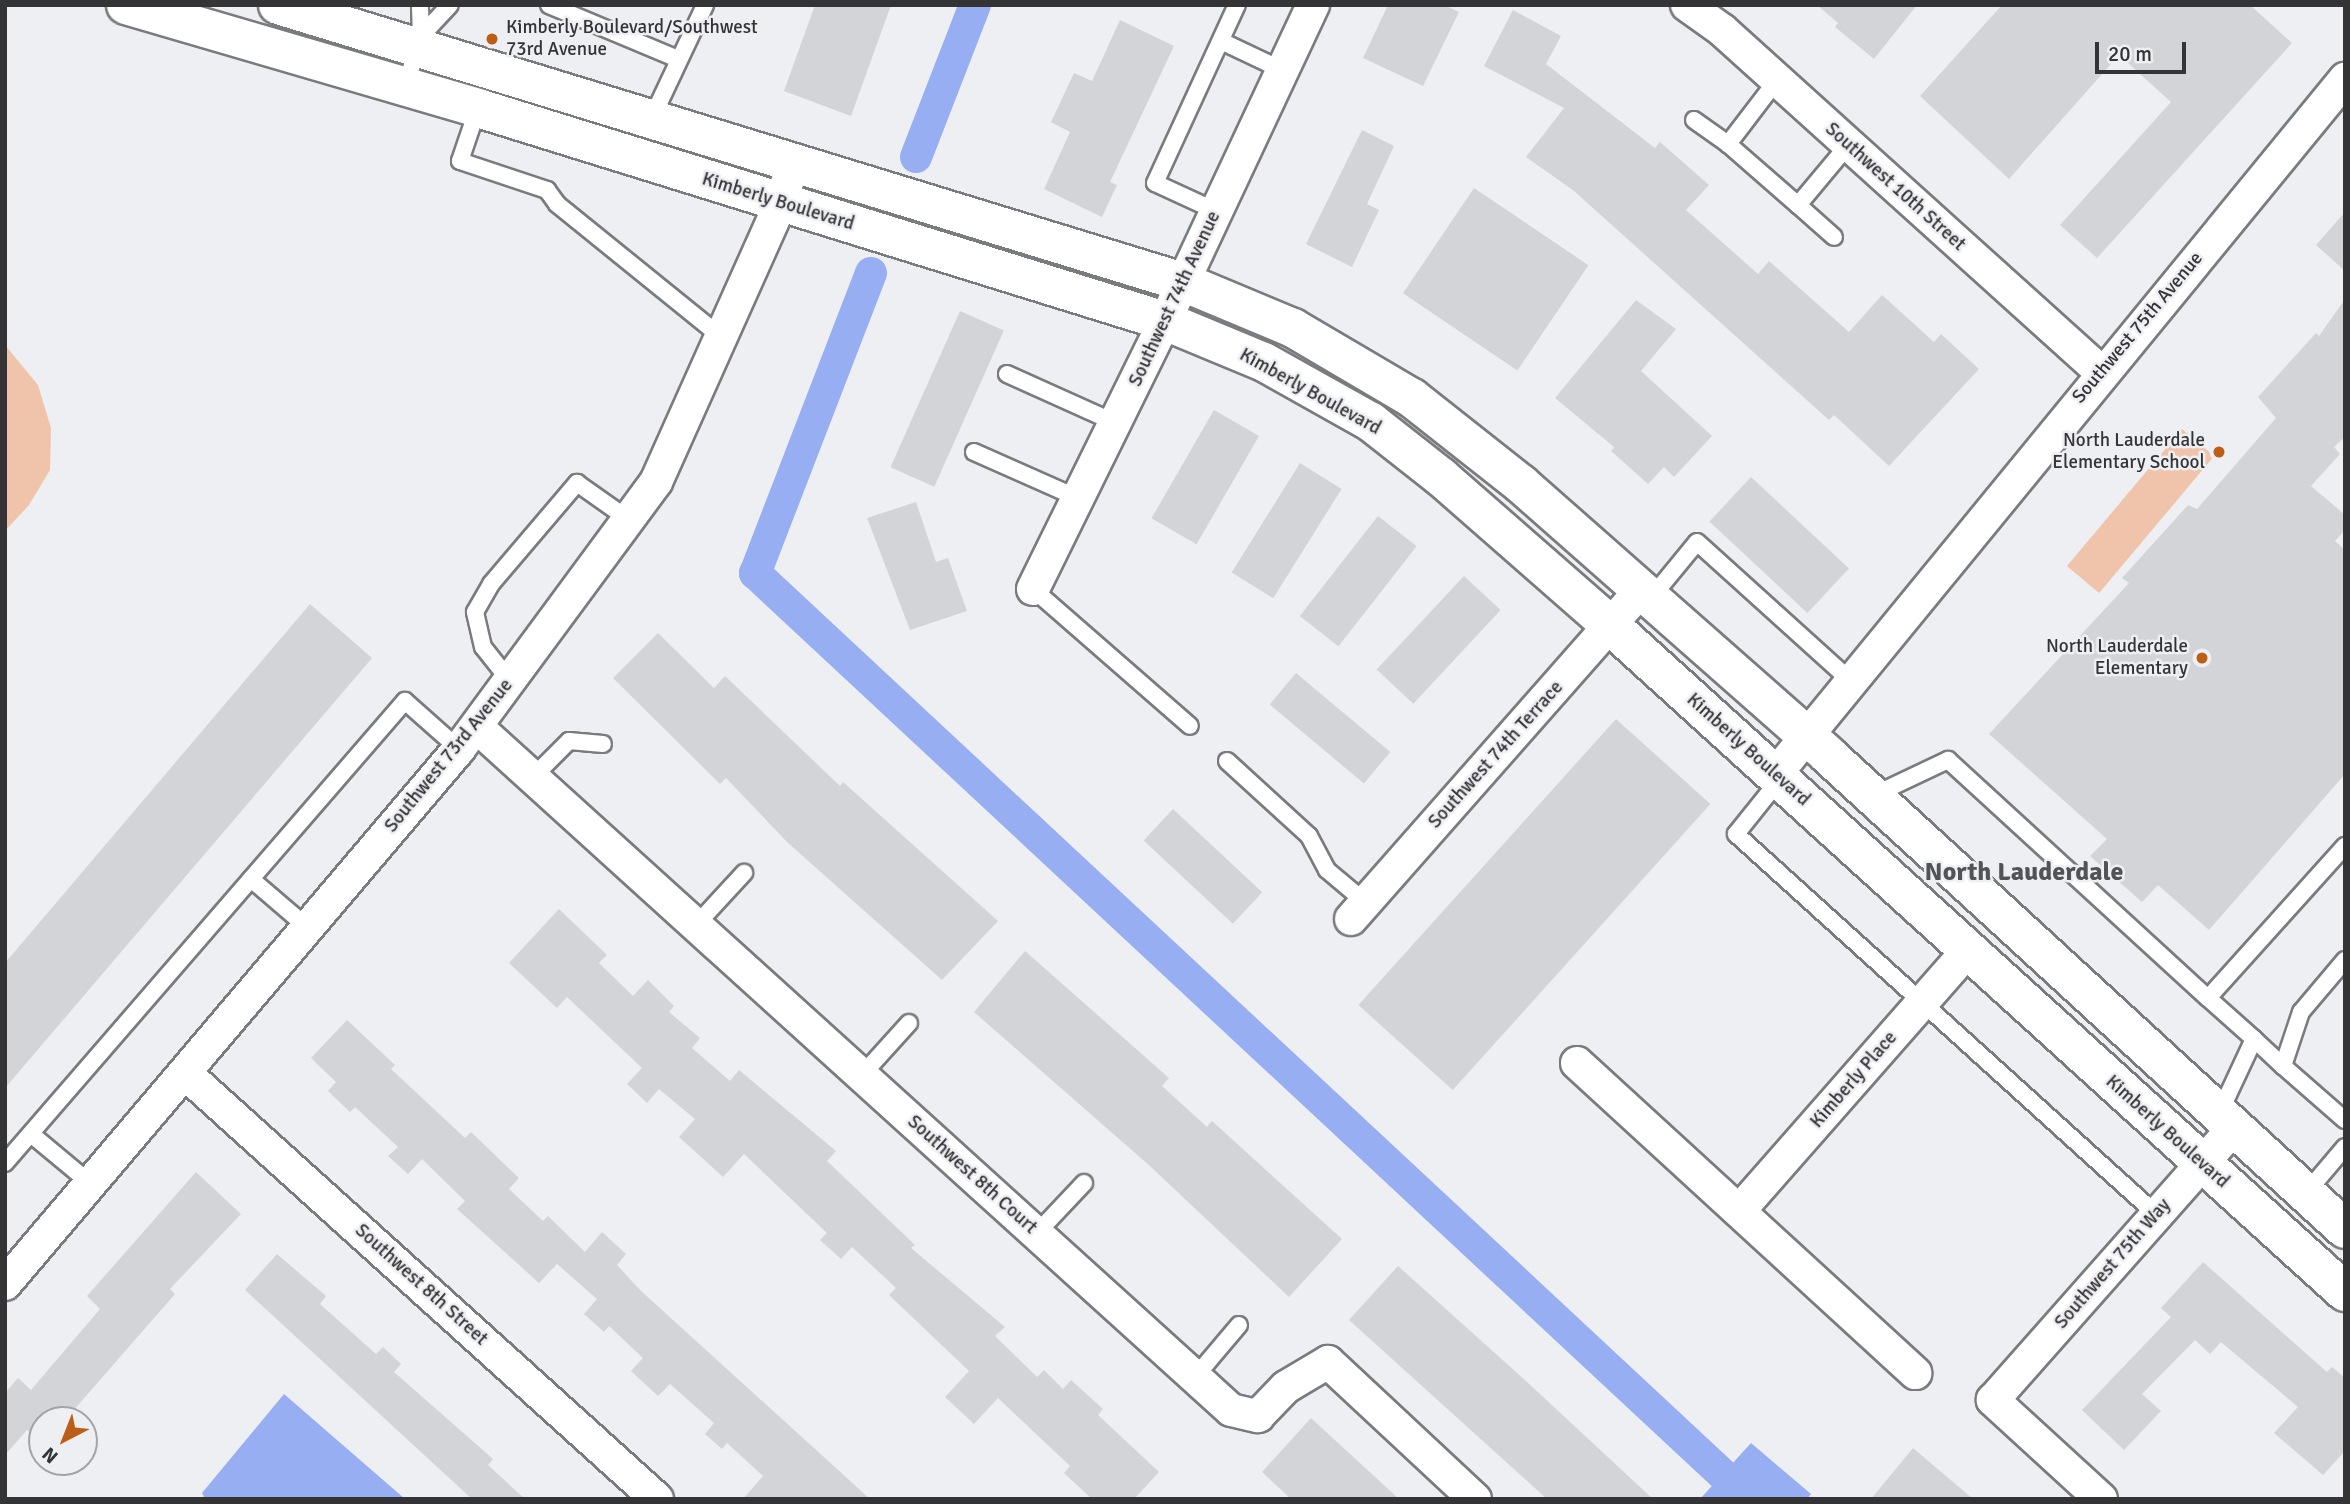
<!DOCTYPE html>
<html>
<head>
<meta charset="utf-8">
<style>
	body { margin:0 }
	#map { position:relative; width:2350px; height:1504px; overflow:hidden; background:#eeeff3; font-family:Signika,sans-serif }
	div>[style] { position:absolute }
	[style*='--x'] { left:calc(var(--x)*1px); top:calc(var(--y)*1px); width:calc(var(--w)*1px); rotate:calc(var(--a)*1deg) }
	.green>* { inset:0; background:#f0c4ab; transform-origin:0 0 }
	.water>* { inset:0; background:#97aff2 }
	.canal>* { height:32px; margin:-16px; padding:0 16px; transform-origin:16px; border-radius:16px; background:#97aff2 }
	.building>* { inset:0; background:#d2d4d7; transform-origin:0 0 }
	.roads { filter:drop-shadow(2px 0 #7a7b7e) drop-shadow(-2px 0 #7a7b7e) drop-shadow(0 2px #7a7b7e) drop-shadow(0 -2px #7a7b7e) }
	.service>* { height:16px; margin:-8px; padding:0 8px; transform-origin:8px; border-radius:8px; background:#fff }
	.minor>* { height:32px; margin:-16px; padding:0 16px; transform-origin:16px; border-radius:16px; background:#fff }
	.tertiary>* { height:38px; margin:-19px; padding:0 19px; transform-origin:19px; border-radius:19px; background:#fff }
	.dots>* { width:19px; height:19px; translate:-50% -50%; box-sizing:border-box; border:4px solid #eeeff3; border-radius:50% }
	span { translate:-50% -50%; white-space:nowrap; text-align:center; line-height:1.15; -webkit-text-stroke:5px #eeeff3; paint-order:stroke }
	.poi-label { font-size:19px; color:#343436 }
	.left { translate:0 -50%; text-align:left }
	.right { translate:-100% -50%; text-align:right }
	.street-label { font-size:19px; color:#343436 }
	.district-label { font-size:26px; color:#525356; font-weight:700 }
	.frame { position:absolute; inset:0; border:7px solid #343436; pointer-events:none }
	.north { position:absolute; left:28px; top:1406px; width:70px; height:70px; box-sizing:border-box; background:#eeeff3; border:2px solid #a4a4a7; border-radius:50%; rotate:222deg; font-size:19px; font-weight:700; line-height:28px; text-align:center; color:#343436 }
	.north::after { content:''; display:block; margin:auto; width:24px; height:32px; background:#bd5e16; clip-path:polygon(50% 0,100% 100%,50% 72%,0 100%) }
	.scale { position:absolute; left:2095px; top:42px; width:91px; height:32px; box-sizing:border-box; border:4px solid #343436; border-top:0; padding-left:9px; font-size:21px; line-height:24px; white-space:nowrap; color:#343436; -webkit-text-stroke:5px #eeeff3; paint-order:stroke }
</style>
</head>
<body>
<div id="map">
	<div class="green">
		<div style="clip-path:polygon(5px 345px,38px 385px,51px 428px,50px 470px,29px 505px,5px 531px)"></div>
		<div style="left:2182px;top:429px;width:42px;height:179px;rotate:40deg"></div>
	</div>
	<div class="water">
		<div style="clip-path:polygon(284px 1394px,405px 1499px,205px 1499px,202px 1493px)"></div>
		<div style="clip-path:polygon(1751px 1443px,1811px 1494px,1807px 1499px,1700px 1499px)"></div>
	</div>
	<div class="canal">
		<div style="--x:916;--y:157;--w:163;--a:-68.8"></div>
		<div style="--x:871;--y:273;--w:322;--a:111.1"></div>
		<div style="--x:755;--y:573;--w:1358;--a:42.97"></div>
	</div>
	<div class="building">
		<div style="clip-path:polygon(815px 5px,891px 5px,851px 116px,784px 91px)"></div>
		<div style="clip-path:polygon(1388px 5px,1444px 5px,1459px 12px,1423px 86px,1363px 58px)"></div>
		<div style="clip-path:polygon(1817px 5px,1917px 5px,1874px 59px,1835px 27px,1838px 23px)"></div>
		<div style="clip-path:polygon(2002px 5px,2250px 5px,2292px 43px,2097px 258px,2060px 225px,2171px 102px,2119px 55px,2009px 179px,1920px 96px)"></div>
		<div style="clip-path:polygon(1513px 10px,1561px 36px,1546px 64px,1655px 148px,1660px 142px,1709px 185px,1686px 210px,1758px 274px,1769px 261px,1849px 332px,1882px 295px,1934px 342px,1941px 334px,1979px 369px,1889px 466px,1834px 415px,1829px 420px,1574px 191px,1526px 157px,1564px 108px,1484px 66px)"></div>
		<div style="clip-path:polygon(1120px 20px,1174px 46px,1110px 182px,1117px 185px,1102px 217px,1044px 189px,1070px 132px,1051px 122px,1074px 73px,1092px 81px)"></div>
		<div style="clip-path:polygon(1362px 130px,1394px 146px,1367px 204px,1379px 210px,1352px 267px,1306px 244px)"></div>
		<div style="left:1474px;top:188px;width:138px;height:127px;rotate:34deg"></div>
		<div style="clip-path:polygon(2345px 212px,2345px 271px,2316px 245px)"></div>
		<div style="clip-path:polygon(2345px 299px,2345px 437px,2334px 447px,2340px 454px,2311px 486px,2345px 515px,2345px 530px,2335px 541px,2345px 550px,2345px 774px,2209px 930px,2158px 885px,2142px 902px,2090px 856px,2107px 839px,1989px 734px,2129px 583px,2122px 578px,2188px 505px,2197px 509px,2276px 418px,2258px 397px,2316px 333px,2319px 336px)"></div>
		<div style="clip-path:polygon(1636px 300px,1676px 329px,1641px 371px,1712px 436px,1674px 477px,1664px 467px,1648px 484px,1611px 451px,1614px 447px,1555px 398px)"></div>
		<div style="left:960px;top:311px;width:48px;height:171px;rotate:24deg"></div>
		<div style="left:1214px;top:410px;width:52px;height:125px;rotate:30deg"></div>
		<div style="left:1300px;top:463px;width:49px;height:129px;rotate:32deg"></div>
		<div style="left:1751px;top:477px;width:134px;height:61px;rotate:43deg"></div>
		<div style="clip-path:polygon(916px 502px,936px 562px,948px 558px,967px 611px,910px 630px,867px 518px)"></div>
		<div style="left:1378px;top:516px;width:49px;height:127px;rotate:38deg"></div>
		<div style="left:1464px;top:576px;width:50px;height:128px;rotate:43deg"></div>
		<div style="clip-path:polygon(310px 604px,372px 658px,5px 1088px,5px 963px)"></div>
		<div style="clip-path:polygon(658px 633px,714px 688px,725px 676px,840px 786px,843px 782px,998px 921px,942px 980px,787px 842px,726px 778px,720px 784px,613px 678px)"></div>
		<div style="left:1296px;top:673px;width:123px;height:41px;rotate:40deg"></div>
		<div style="left:1616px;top:719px;width:127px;height:385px;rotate:42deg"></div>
		<div style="left:1173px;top:809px;width:122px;height:43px;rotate:43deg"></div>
		<div style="clip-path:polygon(559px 909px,607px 955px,599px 963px,633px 996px,648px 980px,674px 1006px,669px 1012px,700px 1038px,692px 1048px,730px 1081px,739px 1070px,836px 1151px,827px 1161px,915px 1245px,911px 1248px,1005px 1327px,995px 1336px,1037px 1377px,1044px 1370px,1063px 1389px,1071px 1380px,1103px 1409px,1098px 1415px,1159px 1472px,1134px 1499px,1092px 1499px,1064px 1473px,1070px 1466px,998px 1398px,974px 1424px,945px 1397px,969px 1371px,889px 1295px,896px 1288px,852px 1247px,841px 1259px,820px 1240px,827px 1233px,744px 1154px,723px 1177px,679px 1137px,695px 1119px,659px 1089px,647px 1103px,627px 1084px,642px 1068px,567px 997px,557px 1008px,509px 963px)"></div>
		<div style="clip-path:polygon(1025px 951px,1169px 1078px,1162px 1086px,1207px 1127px,1212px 1121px,1342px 1239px,1289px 1297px,1151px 1167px,974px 1012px)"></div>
		<div style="clip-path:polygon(347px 1020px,395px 1065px,391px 1069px,465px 1138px,471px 1132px,519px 1178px,509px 1189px,543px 1221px,548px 1216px,585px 1252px,602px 1232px,626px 1254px,617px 1265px,640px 1290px,870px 1499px,743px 1499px,763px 1476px,727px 1443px,722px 1449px,705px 1434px,714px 1423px,670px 1384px,658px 1396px,631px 1371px,643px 1358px,609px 1326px,604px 1332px,584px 1314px,597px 1299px,557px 1264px,539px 1283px,457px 1209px,465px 1201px,422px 1159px,408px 1174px,388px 1156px,398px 1147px,355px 1107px,350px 1112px,328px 1091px,336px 1082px,311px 1058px)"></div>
		<div style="clip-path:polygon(196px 1172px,241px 1214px,170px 1289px,175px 1294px,65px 1420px,42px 1420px,42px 1443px,27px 1430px,5px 1455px,5px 1393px,18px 1378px,31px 1390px,100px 1309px,87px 1296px)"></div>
		<div style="clip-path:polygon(277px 1254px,326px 1296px,320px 1304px,376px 1354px,383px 1347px,401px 1364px,394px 1372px,493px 1459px,488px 1465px,525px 1499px,472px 1499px,245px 1290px)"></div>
		<div style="clip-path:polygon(2203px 1262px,2327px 1372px,2332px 1367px,2345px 1378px,2345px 1451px,2323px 1475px,2274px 1433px,2298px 1407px,2221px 1342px,2210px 1354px,2195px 1340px,2142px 1394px,2161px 1411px,2124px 1450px,2082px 1410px,2171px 1317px,2161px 1308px)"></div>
		<div style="clip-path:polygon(1398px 1266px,1527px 1382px,1653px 1499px,1547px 1499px,1349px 1320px)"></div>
		<div style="clip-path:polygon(1311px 1418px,1399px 1499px,1291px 1499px,1262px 1472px)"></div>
		<div style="clip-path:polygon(1913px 1448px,1973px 1499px,1871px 1499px)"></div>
	</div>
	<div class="roads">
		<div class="service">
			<div style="--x:549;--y:5;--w:140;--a:22.7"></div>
			<div style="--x:421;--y:36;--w:42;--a:-46.9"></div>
			<div style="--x:1223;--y:42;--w:65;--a:25.4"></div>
			<div style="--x:1777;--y:80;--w:81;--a:127.4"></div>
			<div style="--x:1728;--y:144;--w:93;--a:41.1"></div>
			<div style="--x:1798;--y:205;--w:80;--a:-50.1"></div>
			<div style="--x:405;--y:88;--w:54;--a:-72.9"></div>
			<div style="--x:421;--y:36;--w:31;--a:-92"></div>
			<div style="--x:478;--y:108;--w:56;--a:108.8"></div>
			<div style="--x:460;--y:161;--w:92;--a:18.4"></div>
			<div style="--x:547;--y:190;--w:17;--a:54"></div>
			<div style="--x:557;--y:204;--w:211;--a:39"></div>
			<div style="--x:651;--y:120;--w:127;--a:-64.8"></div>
			<div style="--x:1694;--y:120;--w:42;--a:35.2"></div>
			<div style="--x:1798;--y:205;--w:48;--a:41.6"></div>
			<div style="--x:1216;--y:211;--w:67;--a:-155.3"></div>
			<div style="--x:1155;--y:183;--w:196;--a:-65.3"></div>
			<div style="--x:1007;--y:374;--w:120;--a:24.2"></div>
			<div style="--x:974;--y:452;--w:116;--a:23.9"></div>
			<div style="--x:1033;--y:589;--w:208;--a:41.1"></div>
			<div style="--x:1651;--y:598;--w:72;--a:-50.6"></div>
			<div style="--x:1697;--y:542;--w:207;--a:42.1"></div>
			<div style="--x:510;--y:681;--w:43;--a:-128.5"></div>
			<div style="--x:483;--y:647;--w:36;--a:-103"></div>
			<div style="--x:475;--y:612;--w:32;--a:-60"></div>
			<div style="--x:491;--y:584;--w:133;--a:-49.6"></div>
			<div style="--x:577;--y:483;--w:62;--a:35.2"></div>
			<div style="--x:1227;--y:761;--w:111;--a:42.4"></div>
			<div style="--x:1309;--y:836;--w:38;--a:62"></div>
			<div style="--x:1327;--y:870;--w:50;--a:40.1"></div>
			<div style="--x:533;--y:777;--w:51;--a:-45"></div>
			<div style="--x:569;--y:741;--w:34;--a:5"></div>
			<div style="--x:1780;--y:779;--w:70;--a:128.7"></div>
			<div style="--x:1736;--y:834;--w:568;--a:42.14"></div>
			<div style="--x:1874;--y:795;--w:82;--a:-25.3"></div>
			<div style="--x:1948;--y:760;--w:352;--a:42.5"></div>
			<div style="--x:2208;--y:998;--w:205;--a:-48"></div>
			<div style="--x:251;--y:879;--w:74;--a:40.6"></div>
			<div style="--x:696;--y:925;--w:71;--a:-47.3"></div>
			<div style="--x:2345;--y:960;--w:68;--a:130.2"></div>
			<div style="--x:2301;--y:1012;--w:57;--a:108.4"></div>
			<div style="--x:2283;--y:1066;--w:82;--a:41.1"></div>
			<div style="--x:2208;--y:998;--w:62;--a:41.7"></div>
			<div style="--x:2254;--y:1039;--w:83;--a:115"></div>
			<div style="--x:2254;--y:1039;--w:40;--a:43"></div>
			<div style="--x:862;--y:1075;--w:70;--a:-47.9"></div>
			<div style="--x:31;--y:1134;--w:78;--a:39.8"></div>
			<div style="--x:5;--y:1163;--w:611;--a:-49.11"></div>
			<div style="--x:405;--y:701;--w:72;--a:41.6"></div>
			<div style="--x:2306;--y:1193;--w:60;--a:-49.7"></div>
			<div style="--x:1036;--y:1234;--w:70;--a:-46.7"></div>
			<div style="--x:1195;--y:1377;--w:68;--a:-49.8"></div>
		</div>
		<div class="minor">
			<div style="--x:1687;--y:5;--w:43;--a:35.5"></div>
			<div style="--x:1722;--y:30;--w:510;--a:42.06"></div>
			<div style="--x:1033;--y:589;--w:299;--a:-63.8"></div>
			<div style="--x:1165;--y:321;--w:349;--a:-64.9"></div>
			<div style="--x:477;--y:727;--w:1017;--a:42.17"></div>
			<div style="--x:1231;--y:1410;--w:28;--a:13"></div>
			<div style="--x:1258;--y:1416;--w:40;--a:-46"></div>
			<div style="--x:1286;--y:1387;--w:49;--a:-30.8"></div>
			<div style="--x:1328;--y:1362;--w:201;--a:43"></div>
			<div style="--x:1775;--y:775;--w:900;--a:-50.68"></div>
			<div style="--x:1351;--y:919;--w:439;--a:-48.6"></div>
			<div style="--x:1577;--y:1063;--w:459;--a:42.5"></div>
			<div style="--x:185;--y:1073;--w:636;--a:42.07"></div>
			<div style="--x:1739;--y:1211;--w:347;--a:-48.7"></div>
			<div style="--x:5;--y:1284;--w:702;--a:-49.68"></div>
			<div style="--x:459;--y:749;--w:332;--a:-53.6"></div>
			<div style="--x:656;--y:482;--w:306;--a:-65.9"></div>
			<div style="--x:781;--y:203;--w:42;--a:-73.3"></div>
			<div style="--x:2101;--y:1499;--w:147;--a:-137.5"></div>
			<div style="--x:1993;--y:1400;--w:363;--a:-48.5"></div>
		</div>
		<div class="tertiary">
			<div style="--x:126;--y:5;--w:367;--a:16.3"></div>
			<div style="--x:478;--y:108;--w:719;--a:17.23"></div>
			<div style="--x:1165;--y:321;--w:107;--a:22.5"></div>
			<div style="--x:1264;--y:362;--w:123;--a:29.3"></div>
			<div style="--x:1371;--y:422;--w:89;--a:38.2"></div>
			<div style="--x:1441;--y:477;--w:226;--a:41.2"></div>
			<div style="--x:1611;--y:626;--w:991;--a:42.22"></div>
			<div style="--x:278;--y:5;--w:946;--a:17.02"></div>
			<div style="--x:1183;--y:282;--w:119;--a:22.7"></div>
			<div style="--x:1293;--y:328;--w:138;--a:30.5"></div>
			<div style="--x:1412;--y:398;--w:139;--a:38.3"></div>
			<div style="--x:1521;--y:484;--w:409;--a:41.4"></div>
			<div style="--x:1828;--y:755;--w:701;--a:42.52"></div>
		</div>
	</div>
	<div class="dots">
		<div style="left:492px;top:39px;background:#bd5e16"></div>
		<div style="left:2219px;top:452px;background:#bd5e16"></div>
		<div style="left:2202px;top:658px;background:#bd5e16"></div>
	</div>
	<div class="poi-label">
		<span class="left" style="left:506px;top:39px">Kimberly Boulevard/Southwest<br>73rd Avenue</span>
		<span class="right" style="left:2205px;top:452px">North Lauderdale<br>Elementary School</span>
		<span class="right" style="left:2188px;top:658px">North Lauderdale<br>Elementary</span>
	</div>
	<div class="street-label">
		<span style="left:1895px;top:187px;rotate:42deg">Southwest 10th Street</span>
		<span style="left:778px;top:202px;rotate:17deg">Kimberly Boulevard</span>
		<span style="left:1175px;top:299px;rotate:-65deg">Southwest 74th Avenue</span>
		<span style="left:2138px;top:328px;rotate:-50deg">Southwest 75th Avenue</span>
		<span style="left:1310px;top:392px;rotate:29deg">Kimberly Boulevard</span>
		<span style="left:1748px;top:750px;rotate:42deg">Kimberly Boulevard</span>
		<span style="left:1496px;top:755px;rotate:-48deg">Southwest 74th Terrace</span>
		<span style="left:449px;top:756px;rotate:-51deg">Southwest 73rd Avenue</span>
		<span style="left:1854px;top:1080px;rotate:-49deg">Kimberly Place</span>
		<span style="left:2167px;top:1132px;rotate:42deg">Kimberly Boulevard</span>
		<span style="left:972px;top:1175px;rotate:42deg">Southwest 8th Court</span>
		<span style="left:2113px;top:1264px;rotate:-49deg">Southwest 75th Way</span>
		<span style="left:421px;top:1285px;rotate:42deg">Southwest 8th Street</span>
	</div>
	<div class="district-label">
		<span style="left:2024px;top:873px">North Lauderdale</span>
	</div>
	<div class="frame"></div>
	<div class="north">N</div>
	<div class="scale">20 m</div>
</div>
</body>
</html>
